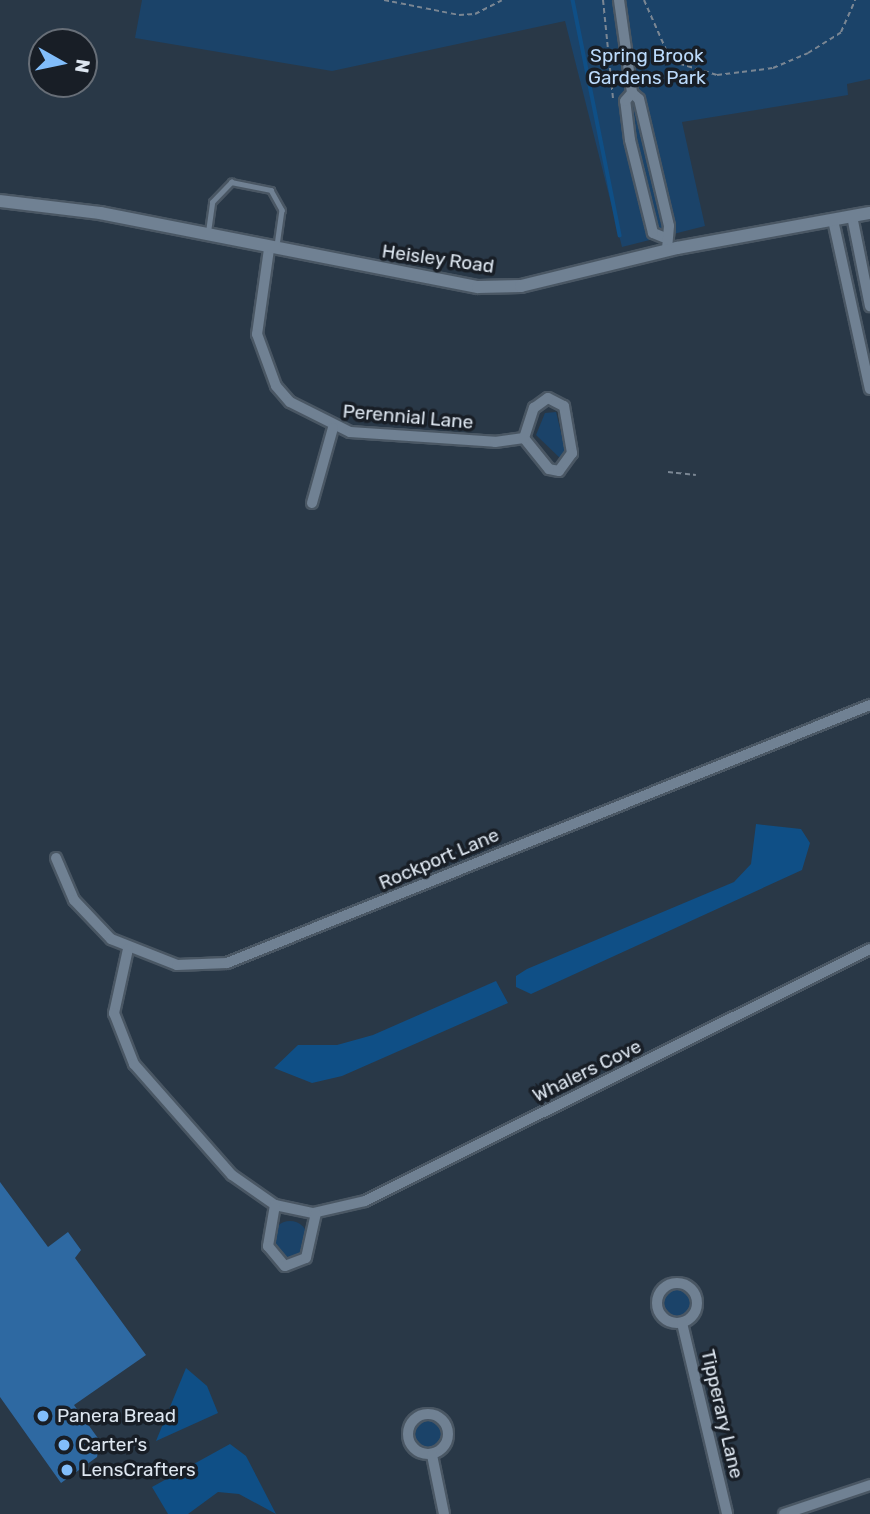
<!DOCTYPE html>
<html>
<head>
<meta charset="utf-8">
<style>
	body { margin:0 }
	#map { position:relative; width:870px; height:1514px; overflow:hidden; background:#293847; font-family:Rubik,sans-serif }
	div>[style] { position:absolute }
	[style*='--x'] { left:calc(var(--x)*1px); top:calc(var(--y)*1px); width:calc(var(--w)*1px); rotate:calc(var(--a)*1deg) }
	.green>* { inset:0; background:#1b4369 }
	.round { border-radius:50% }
	.water>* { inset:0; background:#0f4f86 }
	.stream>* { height:3.5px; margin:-1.75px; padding:0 1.75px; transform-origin:1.75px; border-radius:1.75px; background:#0f4f86 }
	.building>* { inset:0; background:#2e69a2 }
	.path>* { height:2px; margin-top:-1px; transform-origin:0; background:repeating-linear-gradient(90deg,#7a8693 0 5px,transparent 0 8.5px) }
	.roads { filter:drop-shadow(2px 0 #4a5764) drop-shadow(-2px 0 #4a5764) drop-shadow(0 2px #4a5764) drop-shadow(0 -2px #4a5764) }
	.service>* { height:4.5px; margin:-2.25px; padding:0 2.25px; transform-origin:2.25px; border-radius:2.25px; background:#708193 }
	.minor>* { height:10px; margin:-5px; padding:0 5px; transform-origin:5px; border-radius:5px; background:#708193 }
	.minor>.ring { margin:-5px; padding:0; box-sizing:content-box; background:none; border:10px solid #708193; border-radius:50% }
	.tertiary>* { height:12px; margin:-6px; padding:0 6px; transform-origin:6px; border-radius:6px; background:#708193 }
	.dots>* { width:19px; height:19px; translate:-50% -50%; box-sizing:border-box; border:4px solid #181e26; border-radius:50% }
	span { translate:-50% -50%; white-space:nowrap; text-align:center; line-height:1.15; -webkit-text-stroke:7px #181e26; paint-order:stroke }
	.park-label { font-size:19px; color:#bbdafb }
	.street-label { font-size:19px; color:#dde6f0 }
	.poi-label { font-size:19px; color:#dde6f0 }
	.left { translate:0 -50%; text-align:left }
	.north { position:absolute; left:28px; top:28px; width:70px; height:70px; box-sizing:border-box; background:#181e26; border:2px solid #676e77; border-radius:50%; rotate:99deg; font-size:19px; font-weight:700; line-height:28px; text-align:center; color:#dde6f0 }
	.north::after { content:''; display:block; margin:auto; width:24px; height:32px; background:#81bdfa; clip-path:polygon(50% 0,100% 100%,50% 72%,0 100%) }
</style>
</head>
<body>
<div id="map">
	<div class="green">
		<div style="clip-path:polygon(142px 0,870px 0,870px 79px,847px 84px,848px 95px,682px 122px,705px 226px,622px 247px,565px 21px,332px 71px,135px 38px)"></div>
		<div style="clip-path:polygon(556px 412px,566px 453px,561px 459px,536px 435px,545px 413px)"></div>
		<div class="round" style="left:272px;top:1221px;width:36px;height:36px"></div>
		<div class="round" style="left:664px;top:1288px;width:30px;height:30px"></div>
		<div class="round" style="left:415px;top:1421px;width:28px;height:28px"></div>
	</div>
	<div class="water">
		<div style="clip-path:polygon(756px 824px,801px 829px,810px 843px,802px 870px,531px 994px,516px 987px,516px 976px,527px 969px,734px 882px,751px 864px)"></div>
		<div style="clip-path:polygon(496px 981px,508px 1003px,342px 1076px,312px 1083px,274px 1068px,298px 1045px,337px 1045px,373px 1035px)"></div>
		<div style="clip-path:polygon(186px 1368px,207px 1386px,218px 1413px,156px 1441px)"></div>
		<div style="clip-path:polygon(230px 1444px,246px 1456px,276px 1514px,239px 1494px,218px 1492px,188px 1514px,168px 1514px,152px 1487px)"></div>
	</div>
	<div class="stream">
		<div style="--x:573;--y:0;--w:240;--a:78.7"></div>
	</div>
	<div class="building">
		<div style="clip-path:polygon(0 1182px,48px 1247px,68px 1232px,81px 1250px,75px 1258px,146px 1355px,74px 1405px,100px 1441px,97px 1457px,61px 1483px,0 1397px)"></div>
	</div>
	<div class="path">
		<div style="--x:384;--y:0;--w:76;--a:11.3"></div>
		<div style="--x:459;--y:15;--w:16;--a:-4"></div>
		<div style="--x:475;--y:14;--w:30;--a:-27"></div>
		<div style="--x:603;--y:0;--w:100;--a:84.2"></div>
		<div style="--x:644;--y:0;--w:67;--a:66.1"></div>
		<div style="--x:671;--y:61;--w:48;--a:16.9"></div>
		<div style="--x:717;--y:75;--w:56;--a:-7.1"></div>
		<div style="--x:773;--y:68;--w:38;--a:-23"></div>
		<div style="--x:808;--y:53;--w:39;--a:-32"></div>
		<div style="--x:841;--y:32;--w:35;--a:-66"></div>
		<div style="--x:668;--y:472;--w:28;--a:6"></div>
	</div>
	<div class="roads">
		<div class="service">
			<div style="--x:208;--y:232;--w:30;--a:-82"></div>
			<div style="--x:212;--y:202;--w:28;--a:-46"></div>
			<div style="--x:231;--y:182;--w:41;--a:11.3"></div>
			<div style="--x:271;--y:190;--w:23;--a:61"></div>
			<div style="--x:282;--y:210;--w:36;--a:98"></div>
		</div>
		<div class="minor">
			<div style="--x:619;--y:0;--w:94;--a:82"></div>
			<div style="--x:852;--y:216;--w:92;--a:78.7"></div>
			<div style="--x:833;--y:220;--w:173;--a:77.7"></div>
			<div style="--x:663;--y:237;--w:11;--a:-158"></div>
			<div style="--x:653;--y:233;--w:96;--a:-103.9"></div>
			<div style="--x:630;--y:140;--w:39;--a:-97"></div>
			<div style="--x:625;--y:101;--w:11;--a:-49"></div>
			<div style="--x:632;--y:93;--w:9;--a:41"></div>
			<div style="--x:639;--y:99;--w:130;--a:76.7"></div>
			<div style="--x:669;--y:226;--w:24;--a:95"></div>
			<div style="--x:269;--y:249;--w:86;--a:98"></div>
			<div style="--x:257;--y:334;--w:55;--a:69.9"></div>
			<div style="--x:276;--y:386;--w:21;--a:49"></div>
			<div style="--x:290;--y:402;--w:67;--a:26.6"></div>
			<div style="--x:350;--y:432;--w:145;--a:3.9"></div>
			<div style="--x:495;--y:442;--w:29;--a:-8"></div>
			<div style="--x:548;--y:398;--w:18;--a:27"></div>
			<div style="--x:564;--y:406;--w:48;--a:80.3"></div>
			<div style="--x:572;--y:453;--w:22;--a:126"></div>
			<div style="--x:559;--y:471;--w:10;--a:-169"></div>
			<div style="--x:549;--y:469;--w:40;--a:-129"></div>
			<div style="--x:524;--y:438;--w:32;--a:-72"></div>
			<div style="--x:534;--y:408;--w:17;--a:-36"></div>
			<div style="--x:312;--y:503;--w:78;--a:-74.4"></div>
			<div style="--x:56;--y:858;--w:46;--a:66.8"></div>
			<div style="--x:74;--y:900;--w:54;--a:46.5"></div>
			<div style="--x:111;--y:939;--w:71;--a:21.5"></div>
			<div style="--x:177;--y:965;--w:50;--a:-2.3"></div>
			<div style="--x:227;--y:963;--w:693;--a:-21.86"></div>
			<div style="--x:128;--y:949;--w:66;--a:102.3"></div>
			<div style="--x:114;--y:1013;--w:55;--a:68.6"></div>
			<div style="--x:134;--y:1064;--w:148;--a:48.6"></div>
			<div style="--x:232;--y:1175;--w:52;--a:34.9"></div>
			<div style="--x:275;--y:1205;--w:39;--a:12"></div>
			<div style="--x:313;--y:1213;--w:53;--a:-13"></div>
			<div style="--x:365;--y:1201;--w:564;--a:-26.52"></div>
			<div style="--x:275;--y:1205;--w:42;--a:99.7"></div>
			<div style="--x:268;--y:1246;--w:26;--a:50"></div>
			<div style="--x:285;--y:1266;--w:22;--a:-21"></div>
			<div style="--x:306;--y:1258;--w:46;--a:-77.5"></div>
			<div class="ring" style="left:657px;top:1283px;width:30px;height:30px"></div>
			<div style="--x:682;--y:1323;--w:196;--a:76.7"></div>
			<div class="ring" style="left:408px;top:1414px;width:30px;height:30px"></div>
			<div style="--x:432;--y:1455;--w:60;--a:78.5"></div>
			<div style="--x:784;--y:1514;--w:91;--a:-18.6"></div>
		</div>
		<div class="tertiary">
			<div style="--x:0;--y:201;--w:101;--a:6.8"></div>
			<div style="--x:100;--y:213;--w:385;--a:11.1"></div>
			<div style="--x:478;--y:287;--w:43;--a:-1.3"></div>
			<div style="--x:521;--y:286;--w:161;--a:-13.7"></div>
			<div style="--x:677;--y:248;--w:196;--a:-10.3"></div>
		</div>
	</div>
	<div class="dots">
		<div style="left:43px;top:1416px;background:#81bdfa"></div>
		<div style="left:64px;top:1445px;background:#81bdfa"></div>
		<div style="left:67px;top:1470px;background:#81bdfa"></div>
	</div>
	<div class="park-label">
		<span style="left:647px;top:67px">Spring Brook<br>Gardens Park</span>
	</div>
	<div class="street-label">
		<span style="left:438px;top:259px;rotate:8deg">Heisley Road</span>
		<span style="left:408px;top:417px;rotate:5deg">Perennial Lane</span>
		<span style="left:439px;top:859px;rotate:-23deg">Rockport Lane</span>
		<span style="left:587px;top:1071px;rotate:-26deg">Whalers Cove</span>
		<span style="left:722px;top:1414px;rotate:77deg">Tipperary Lane</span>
	</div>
	<div class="poi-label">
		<span class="left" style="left:57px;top:1416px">Panera Bread</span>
		<span class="left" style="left:78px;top:1445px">Carter's</span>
		<span class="left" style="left:81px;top:1470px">LensCrafters</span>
	</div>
	<div class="north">N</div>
</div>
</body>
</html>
